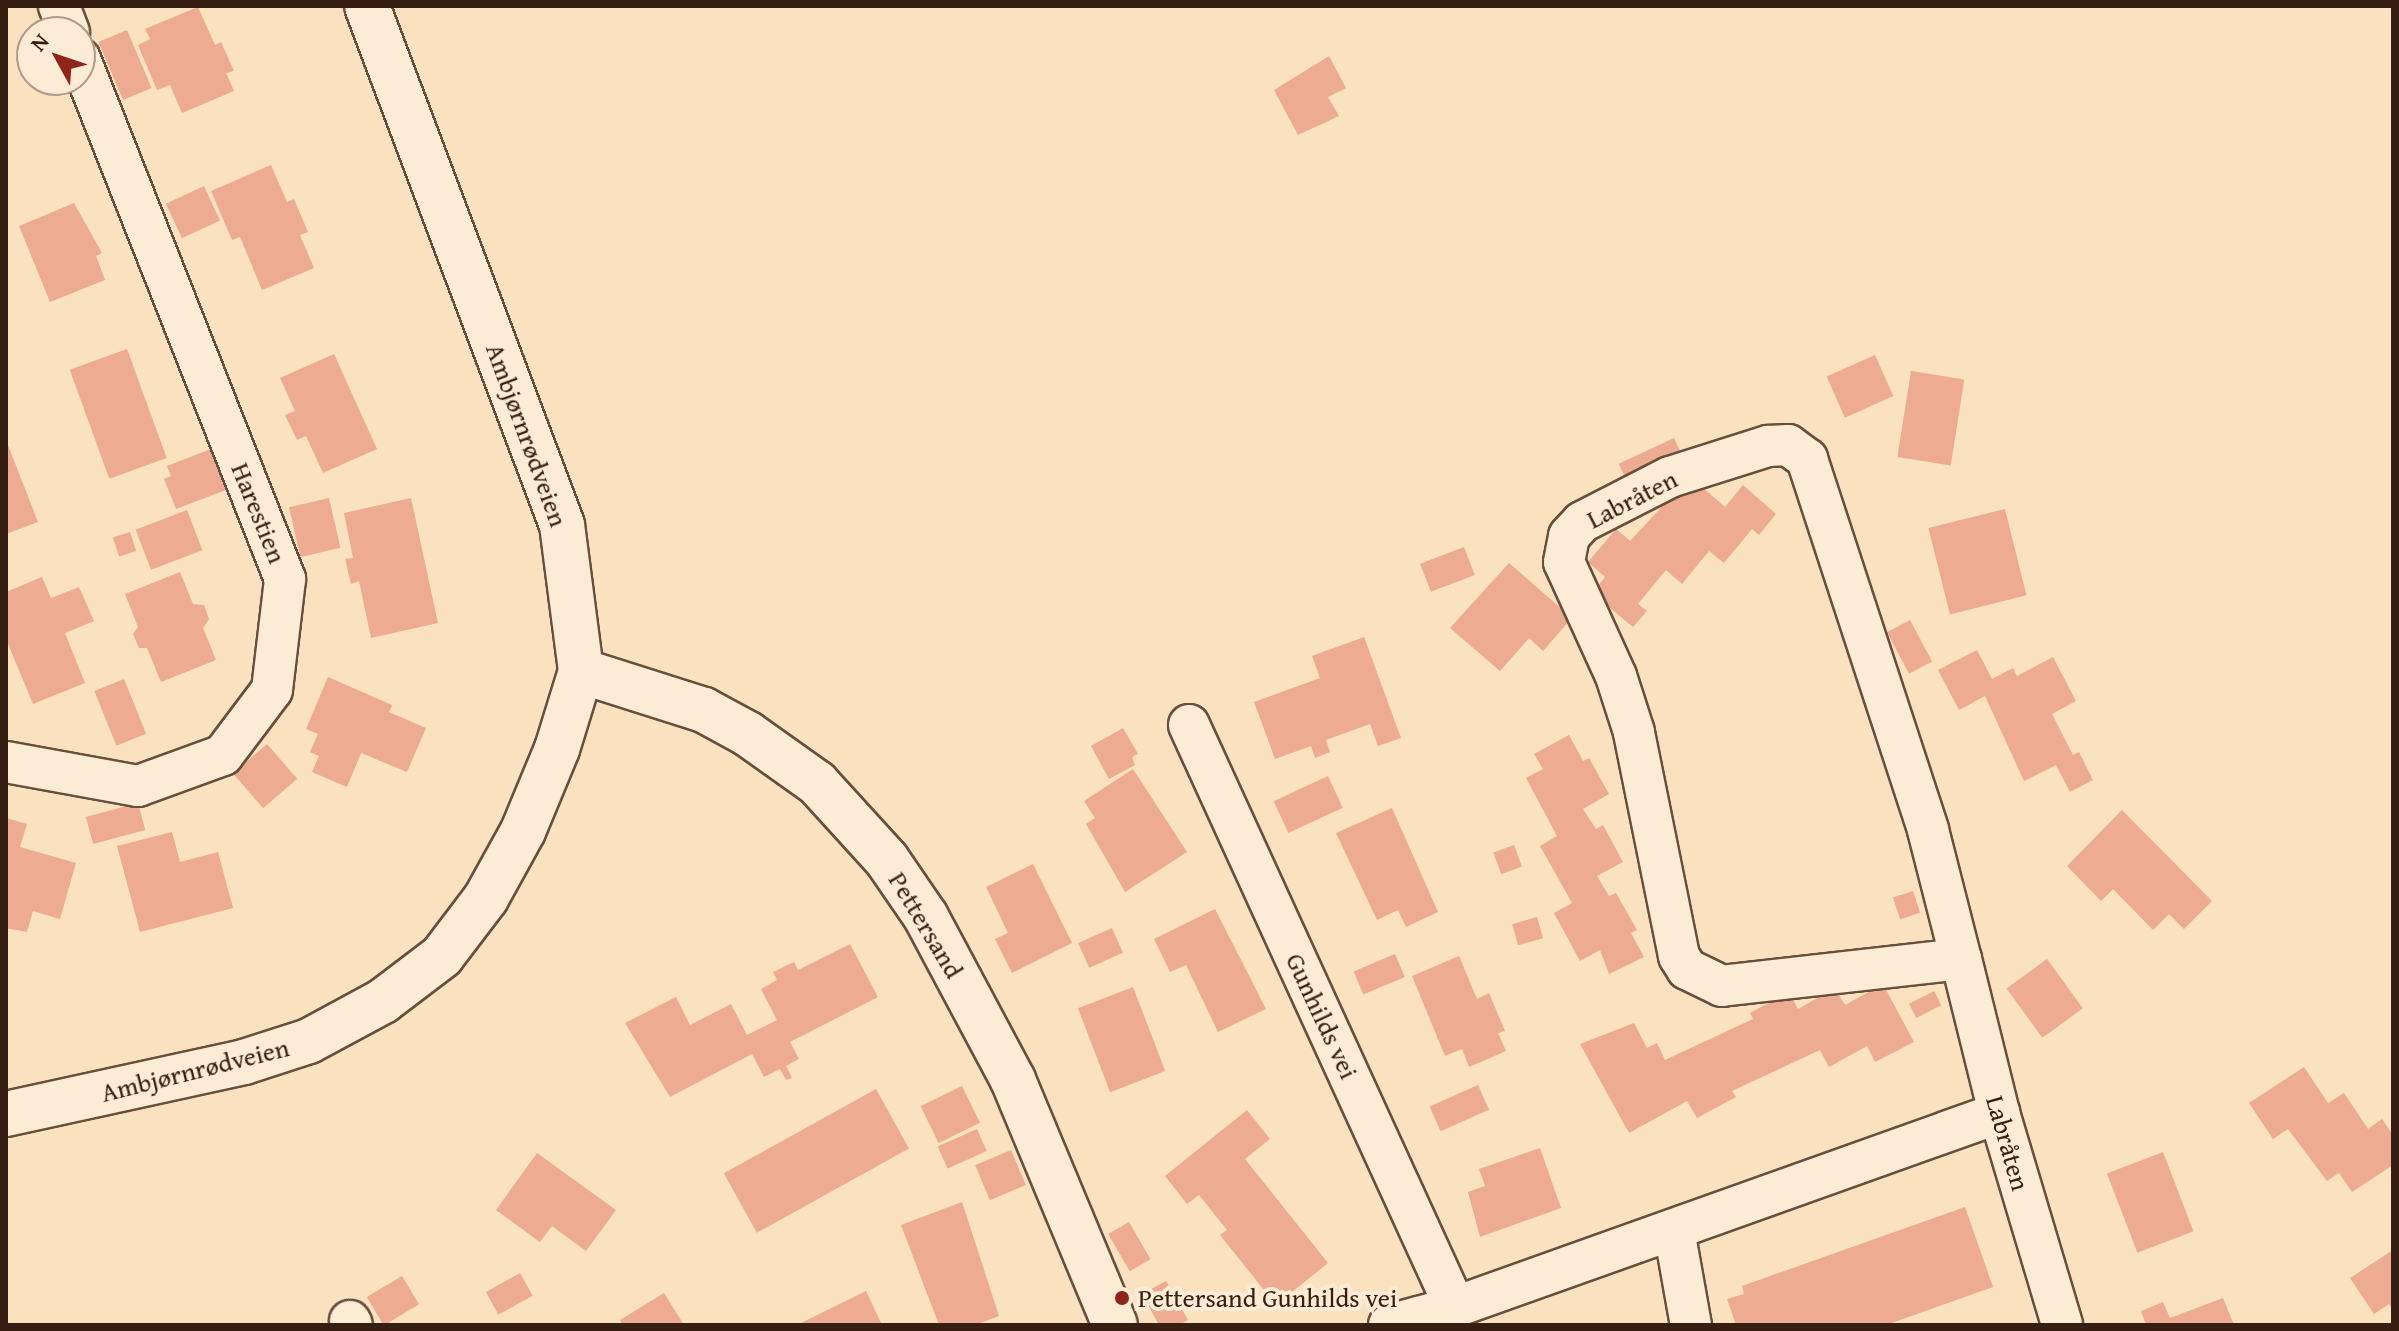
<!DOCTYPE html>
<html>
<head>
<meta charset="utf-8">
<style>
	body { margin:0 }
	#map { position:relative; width:2399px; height:1331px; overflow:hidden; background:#fae1bf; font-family:"Gentium Book Plus",serif }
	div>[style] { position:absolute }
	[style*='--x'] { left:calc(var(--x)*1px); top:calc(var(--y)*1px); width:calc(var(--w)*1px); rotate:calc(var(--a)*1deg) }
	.building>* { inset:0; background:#edab92; transform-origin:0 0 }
	.roads { filter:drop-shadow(2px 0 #674f3d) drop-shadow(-2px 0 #674f3d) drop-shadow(0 2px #674f3d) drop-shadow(0 -2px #674f3d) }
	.minor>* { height:40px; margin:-20px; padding:0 20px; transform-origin:20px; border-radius:20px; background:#fcecd5 }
	.tertiary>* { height:44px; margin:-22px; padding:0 22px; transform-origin:22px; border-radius:22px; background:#fcecd5 }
	.dots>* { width:22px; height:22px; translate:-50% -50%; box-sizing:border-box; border:4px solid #fcecd5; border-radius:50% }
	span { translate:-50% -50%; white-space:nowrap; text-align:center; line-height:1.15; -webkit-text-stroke:8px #fcecd5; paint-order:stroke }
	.street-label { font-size:26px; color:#361e12 }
	.poi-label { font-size:26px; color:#361e12 }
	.left { translate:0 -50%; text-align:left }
	.frame { position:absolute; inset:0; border:8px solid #361e12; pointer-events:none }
	.north { position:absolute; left:16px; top:16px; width:80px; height:80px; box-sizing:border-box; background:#fcecd5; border:2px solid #ad9a87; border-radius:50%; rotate:310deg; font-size:22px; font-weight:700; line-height:32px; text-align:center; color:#361e12 }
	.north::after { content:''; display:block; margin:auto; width:28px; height:36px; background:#8f2418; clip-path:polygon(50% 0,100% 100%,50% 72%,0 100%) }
</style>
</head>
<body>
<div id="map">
	<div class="building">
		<div style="clip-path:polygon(198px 7px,215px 45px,221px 42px,234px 71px,226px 73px,234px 91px,182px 113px,170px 85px,157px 90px,138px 45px,150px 39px,145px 29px)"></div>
		<div style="left:127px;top:30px;width:63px;height:31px;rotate:67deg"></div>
		<div style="clip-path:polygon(1329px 56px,1346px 88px,1328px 97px,1339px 116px,1298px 135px,1274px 90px)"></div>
		<div style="clip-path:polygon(271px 165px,287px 202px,294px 199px,308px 232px,300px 235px,314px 268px,262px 290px,240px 237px,232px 240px,211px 191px)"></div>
		<div style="left:204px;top:186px;width:38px;height:42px;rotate:65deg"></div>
		<div style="clip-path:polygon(74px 203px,102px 253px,96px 256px,105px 280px,50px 302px,19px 226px)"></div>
		<div style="left:127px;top:349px;width:116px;height:61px;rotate:70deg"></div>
		<div style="clip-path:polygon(334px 354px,377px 449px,323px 473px,306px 436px,297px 440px,285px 415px,295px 411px,280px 378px)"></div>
		<div style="left:1875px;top:355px;width:45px;height:53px;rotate:66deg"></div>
		<div style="left:1911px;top:371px;width:54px;height:87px;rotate:9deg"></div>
		<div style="left:1674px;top:438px;width:14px;height:61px;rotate:65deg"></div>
		<div style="clip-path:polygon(6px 440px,38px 522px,6px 534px)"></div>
		<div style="clip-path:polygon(211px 449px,226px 490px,176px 509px,164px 479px,171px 476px,167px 466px)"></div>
		<div style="clip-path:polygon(1685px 482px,1698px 492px,1702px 487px,1725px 507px,1743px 485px,1776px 514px,1759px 535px,1752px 529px,1724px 563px,1709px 551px,1682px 584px,1666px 570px,1638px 604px,1647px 611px,1633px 627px,1592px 593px,1605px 577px,1588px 562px,1616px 529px,1630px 541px)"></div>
		<div style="left:329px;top:498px;width:51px;height:41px;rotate:77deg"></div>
		<div style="clip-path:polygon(411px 498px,438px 623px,371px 638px,359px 581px,351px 584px,345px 559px,353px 558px,344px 513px)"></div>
		<div style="left:2005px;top:509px;width:89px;height:79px;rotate:76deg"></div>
		<div style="left:187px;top:510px;width:43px;height:55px;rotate:69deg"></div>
		<div style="left:130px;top:532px;width:20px;height:18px;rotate:72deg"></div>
		<div style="left:1464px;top:547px;width:30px;height:47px;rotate:69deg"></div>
		<div style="clip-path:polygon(1509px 563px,1572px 618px,1543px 651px,1529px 638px,1500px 671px,1450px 628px)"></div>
		<div style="clip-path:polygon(180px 572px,193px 604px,204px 605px,209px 619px,203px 628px,216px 660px,161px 682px,147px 648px,139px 648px,133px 634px,138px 627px,125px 594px)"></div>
		<div style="clip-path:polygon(42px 577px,51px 598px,79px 587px,94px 621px,65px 633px,85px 683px,33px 704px,6px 639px,6px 592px)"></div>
		<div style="left:1910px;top:620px;width:47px;height:26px;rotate:62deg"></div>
		<div style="clip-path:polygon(1364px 637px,1401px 738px,1378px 746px,1370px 724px,1326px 740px,1330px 752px,1315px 758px,1311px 746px,1275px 759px,1254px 702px,1320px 678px,1312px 656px)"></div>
		<div style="clip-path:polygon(1977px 650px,1992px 679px,2013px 668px,2017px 676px,2053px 657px,2076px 701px,2052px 714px,2073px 755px,2079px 752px,2093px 780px,2070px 792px,2056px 765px,2024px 781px,1985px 696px,1959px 710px,1938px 670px)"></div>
		<div style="clip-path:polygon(328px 677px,392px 705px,389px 712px,426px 728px,407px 772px,361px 753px,347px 787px,312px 772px,319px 756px,310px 752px,318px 734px,306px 729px)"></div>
		<div style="left:124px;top:679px;width:59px;height:32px;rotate:68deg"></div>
		<div style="clip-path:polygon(1123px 728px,1138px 754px,1132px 757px,1135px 765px,1109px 779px,1091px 746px)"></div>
		<div style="clip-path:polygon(1569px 735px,1583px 761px,1589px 758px,1609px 794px,1583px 809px,1596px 829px,1603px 825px,1623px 862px,1597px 876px,1609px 896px,1616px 893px,1637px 930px,1631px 933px,1644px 957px,1609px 974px,1600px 950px,1580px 961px,1554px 913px,1572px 903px,1540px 846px,1557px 836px,1526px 778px,1543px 769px,1534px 754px)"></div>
		<div style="left:267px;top:744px;width:46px;height:45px;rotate:49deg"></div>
		<div style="clip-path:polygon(1133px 769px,1187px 852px,1125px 892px,1086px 824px,1095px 818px,1084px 801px)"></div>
		<div style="left:1328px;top:776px;width:35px;height:60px;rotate:65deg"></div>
		<div style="left:138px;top:803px;width:28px;height:54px;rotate:75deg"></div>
		<div style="clip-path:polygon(1392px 808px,1438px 912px,1406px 927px,1398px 910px,1377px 920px,1336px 833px)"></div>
		<div style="clip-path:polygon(2122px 810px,2212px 901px,2184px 929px,2169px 914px,2153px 930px,2113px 889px,2101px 901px,2067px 866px)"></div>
		<div style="clip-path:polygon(6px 818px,27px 824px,20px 847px,76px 863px,60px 919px,33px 911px,27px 932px,6px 928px)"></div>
		<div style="clip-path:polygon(172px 832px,180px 862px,218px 852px,233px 908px,140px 932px,117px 846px)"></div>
		<div style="left:1514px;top:845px;width:23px;height:22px;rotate:70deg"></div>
		<div style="clip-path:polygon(1033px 864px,1072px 943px,1012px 973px,995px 939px,1008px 933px,986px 887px)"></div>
		<div style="left:1913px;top:891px;width:23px;height:21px;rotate:72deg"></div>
		<div style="clip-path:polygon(1215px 909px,1266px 1009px,1218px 1032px,1186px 965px,1170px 972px,1154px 939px)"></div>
		<div style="left:1537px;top:917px;width:22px;height:26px;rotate:74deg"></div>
		<div style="left:1112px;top:928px;width:27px;height:37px;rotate:66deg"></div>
		<div style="clip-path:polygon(850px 944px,878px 997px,790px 1042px,799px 1059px,786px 1066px,792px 1078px,786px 1080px,780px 1069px,764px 1077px,752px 1054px,670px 1097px,625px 1023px,676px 997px,690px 1025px,731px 1004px,747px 1035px,777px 1020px,761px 989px,777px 980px,773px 972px,794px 962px,798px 970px)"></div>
		<div style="left:1395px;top:954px;width:25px;height:45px;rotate:67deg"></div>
		<div style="clip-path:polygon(1459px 956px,1477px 999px,1489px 993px,1505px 1031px,1498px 1033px,1506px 1051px,1469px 1067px,1462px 1049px,1445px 1056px,1412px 976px)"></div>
		<div style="left:2047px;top:959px;width:61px;height:50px;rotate:54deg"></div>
		<div style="clip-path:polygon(1883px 984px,1914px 1042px,1875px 1062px,1867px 1046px,1829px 1067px,1820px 1050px,1732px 1091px,1736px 1097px,1697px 1118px,1687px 1101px,1629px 1133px,1580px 1044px,1634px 1023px,1647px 1048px,1657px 1043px,1665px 1060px,1753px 1019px,1750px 1013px,1789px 992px,1798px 1009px,1835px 988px,1845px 1005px)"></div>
		<div style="left:1133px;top:987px;width:90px;height:59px;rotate:69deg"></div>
		<div style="left:1934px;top:991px;width:16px;height:28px;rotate:63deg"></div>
		<div style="clip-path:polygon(2304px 1067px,2328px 1103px,2344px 1093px,2368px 1129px,2382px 1119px,2393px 1135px,2393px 1165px,2352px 1192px,2339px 1173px,2327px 1181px,2288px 1129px,2273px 1139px,2249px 1103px)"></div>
		<div style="left:1478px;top:1085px;width:27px;height:53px;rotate:66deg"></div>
		<div style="left:962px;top:1086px;width:41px;height:46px;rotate:64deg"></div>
		<div style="left:876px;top:1089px;width:68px;height:174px;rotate:61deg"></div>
		<div style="clip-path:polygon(1247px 1110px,1270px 1139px,1245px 1159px,1328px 1263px,1276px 1305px,1220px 1235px,1227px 1230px,1199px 1195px,1187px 1204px,1165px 1176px)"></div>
		<div style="left:977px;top:1129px;width:24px;height:43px;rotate:66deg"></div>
		<div style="clip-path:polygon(1540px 1148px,1561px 1208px,1480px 1237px,1468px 1192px,1485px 1186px,1479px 1169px)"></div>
		<div style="left:1011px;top:1150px;width:38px;height:39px;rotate:67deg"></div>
		<div style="left:2163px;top:1152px;width:85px;height:60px;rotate:69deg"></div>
		<div style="clip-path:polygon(537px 1153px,616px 1210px,586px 1251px,552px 1226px,540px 1242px,496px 1210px)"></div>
		<div style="clip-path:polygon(962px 1202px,999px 1316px,975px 1325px,939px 1325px,901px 1225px)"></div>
		<div style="clip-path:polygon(1965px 1207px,1993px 1287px,1886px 1325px,1736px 1325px,1727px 1299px,1744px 1294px,1742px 1286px)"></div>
		<div style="left:1129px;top:1222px;width:43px;height:24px;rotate:60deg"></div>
		<div style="clip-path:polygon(2393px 1250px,2393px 1310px,2389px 1304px,2374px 1314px,2350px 1278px)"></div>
		<div style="left:520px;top:1273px;width:26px;height:39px;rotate:61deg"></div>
		<div style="left:402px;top:1276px;width:33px;height:41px;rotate:59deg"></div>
		<div style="clip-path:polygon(1166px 1281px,1188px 1320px,1179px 1325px,1159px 1325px,1142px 1294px)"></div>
		<div style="clip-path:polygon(866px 1291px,882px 1325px,797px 1325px)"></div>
		<div style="clip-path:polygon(664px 1293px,684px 1325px,623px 1325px,620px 1320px)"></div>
		<div style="clip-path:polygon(2223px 1298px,2234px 1325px,2146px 1325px,2141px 1311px,2163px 1302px,2170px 1318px)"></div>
	</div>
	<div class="roads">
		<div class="minor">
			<div style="--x:59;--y:6;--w:28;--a:69"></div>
			<div style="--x:1189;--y:725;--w:640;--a:65.44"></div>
			<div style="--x:6;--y:762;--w:134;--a:10.3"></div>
			<div style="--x:138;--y:786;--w:90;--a:-20"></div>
			<div style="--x:223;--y:755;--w:81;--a:-53"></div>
			<div style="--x:272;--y:690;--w:112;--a:-83.3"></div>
			<div style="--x:285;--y:579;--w:559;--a:-111.52"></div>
			<div style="--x:1961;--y:959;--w:241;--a:173.6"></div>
			<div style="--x:1722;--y:986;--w:39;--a:-154"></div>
			<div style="--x:1687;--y:969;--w:15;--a:-122"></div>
			<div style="--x:1679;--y:956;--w:228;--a:-101.4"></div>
			<div style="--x:1634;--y:732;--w:59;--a:-107.8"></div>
			<div style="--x:1616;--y:676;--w:125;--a:-114.5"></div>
			<div style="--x:1564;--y:562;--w:26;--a:-79"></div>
			<div style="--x:1569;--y:536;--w:19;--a:-47"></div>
			<div style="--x:1582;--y:522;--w:99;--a:-27.1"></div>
			<div style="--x:1670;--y:477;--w:103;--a:-17.6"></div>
			<div style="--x:1768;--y:446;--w:20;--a:-3"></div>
			<div style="--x:1788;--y:445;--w:24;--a:36"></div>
			<div style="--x:1807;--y:459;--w:390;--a:71.9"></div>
			<div style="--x:1928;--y:830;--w:133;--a:75.7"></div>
			<div style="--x:1961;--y:959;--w:159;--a:76.1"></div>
			<div style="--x:1999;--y:1113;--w:221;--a:73.4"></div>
			<div style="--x:1674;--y:1230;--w:97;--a:79.9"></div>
			<div style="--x:350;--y:1321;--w:4;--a:63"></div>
			<div style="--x:1389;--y:1325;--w:68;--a:-15.3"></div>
			<div style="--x:1455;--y:1307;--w:578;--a:-19.63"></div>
		</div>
		<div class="tertiary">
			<div style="--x:581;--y:671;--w:129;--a:17.6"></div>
			<div style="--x:704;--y:710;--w:50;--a:28.6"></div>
			<div style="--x:748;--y:734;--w:85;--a:35.4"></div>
			<div style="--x:817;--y:783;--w:104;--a:47.7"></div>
			<div style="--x:887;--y:860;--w:69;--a:55.6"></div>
			<div style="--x:926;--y:917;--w:185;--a:61.9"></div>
			<div style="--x:1013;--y:1080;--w:265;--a:67.4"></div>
			<div style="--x:6;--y:1114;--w:244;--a:-12.3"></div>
			<div style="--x:244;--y:1062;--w:68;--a:-17.9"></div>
			<div style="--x:309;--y:1041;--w:84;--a:-28.4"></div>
			<div style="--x:383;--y:1001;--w:74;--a:-37.3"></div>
			<div style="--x:442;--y:956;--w:73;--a:-52.8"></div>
			<div style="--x:486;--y:898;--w:77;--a:-61.1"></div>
			<div style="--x:523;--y:831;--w:89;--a:-67.5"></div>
			<div style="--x:557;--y:749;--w:82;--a:-72.9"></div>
			<div style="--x:581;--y:671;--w:147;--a:-97.4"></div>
			<div style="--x:562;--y:525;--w:554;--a:-110.59"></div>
		</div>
	</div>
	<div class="dots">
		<div style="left:1122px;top:1298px;background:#8f2418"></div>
	</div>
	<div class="street-label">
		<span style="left:527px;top:435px;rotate:70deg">Ambjørnrødveien</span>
		<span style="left:1632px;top:499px;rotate:-27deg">Labråten</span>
		<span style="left:259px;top:513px;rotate:68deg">Harestien</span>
		<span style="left:926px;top:925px;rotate:59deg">Pettersand</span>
		<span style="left:1322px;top:1016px;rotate:65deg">Gunhilds vei</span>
		<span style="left:195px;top:1070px;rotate:-14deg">Ambjørnrødveien</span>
		<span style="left:2008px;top:1143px;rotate:74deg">Labråten</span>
	</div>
	<div class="poi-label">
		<span class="left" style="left:1138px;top:1298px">Pettersand Gunhilds vei</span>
	</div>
	<div class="frame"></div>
	<div class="north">N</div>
</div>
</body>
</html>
